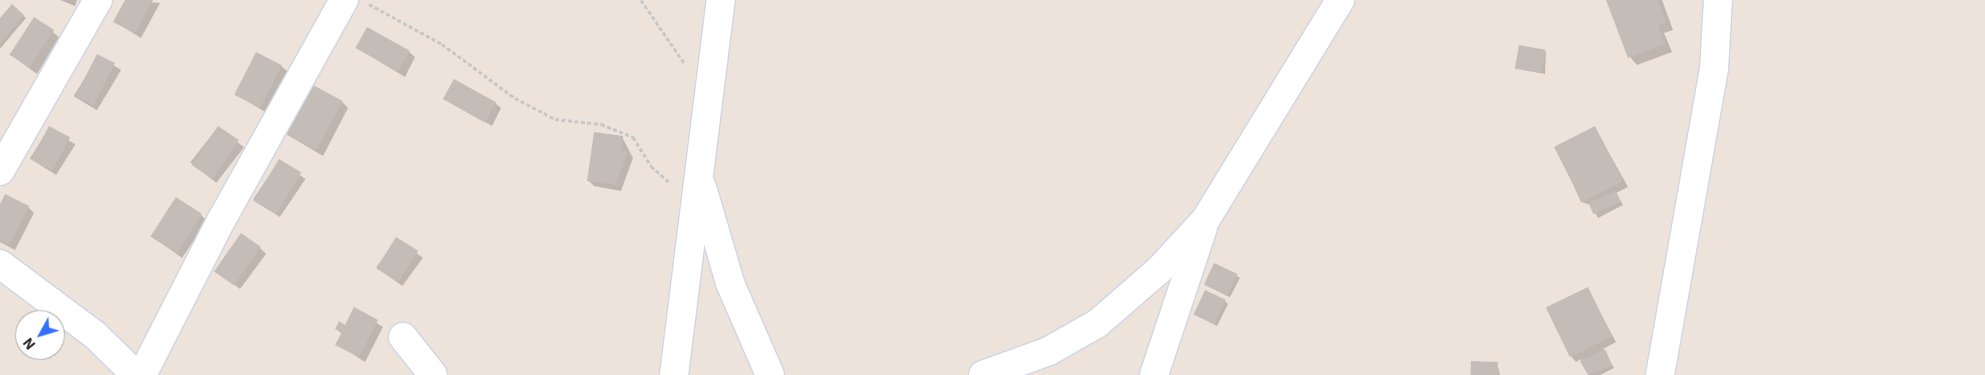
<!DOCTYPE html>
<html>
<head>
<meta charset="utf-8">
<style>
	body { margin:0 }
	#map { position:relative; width:1985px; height:375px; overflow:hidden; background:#ede3da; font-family:"IBM Plex Sans",sans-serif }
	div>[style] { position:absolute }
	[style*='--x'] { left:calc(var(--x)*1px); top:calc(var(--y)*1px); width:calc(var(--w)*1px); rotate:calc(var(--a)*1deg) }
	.shadow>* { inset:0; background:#0003; transform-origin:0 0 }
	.building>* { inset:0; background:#c4bdb7; transform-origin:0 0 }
	.path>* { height:3px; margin-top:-1.5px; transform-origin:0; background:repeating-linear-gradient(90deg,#c7c7c7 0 4px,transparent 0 6.5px) }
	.roads { filter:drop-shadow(1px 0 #cfd5e4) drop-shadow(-1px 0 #cfd5e4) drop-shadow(0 1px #cfd5e4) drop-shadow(0 -1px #cfd5e4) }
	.street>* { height:28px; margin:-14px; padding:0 14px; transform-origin:14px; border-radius:14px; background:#fff }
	span { translate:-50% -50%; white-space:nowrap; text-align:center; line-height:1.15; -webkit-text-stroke:5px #fff; paint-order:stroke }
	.north { position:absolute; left:15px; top:310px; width:50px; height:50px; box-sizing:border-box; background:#fff; border:1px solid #a9a9a9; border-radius:50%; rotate:231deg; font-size:14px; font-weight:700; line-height:20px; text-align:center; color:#292929 }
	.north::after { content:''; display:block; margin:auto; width:18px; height:22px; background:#356fff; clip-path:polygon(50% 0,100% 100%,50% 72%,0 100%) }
</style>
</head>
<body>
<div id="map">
	<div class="shadow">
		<div style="clip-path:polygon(60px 0,77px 0,75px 6px)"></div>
		<div style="clip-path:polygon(127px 0,160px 3px,141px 38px,115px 22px)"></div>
		<div style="clip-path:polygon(1607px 0,1662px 0,1673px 30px,1664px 33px,1672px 52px,1637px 65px,1630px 57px)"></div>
		<div style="clip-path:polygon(12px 6px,26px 18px,0 49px,0 20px)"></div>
		<div style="clip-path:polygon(34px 18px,59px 37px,37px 74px,11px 55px)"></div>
		<div style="clip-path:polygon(357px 48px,409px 52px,415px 57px,405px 77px)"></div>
		<div style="clip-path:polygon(1546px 52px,1545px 74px,1515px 68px)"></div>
		<div style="left:98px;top:56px;width:27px;height:47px;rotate:31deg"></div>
		<div style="clip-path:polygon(281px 66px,287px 71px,267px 113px,237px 95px)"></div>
		<div style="clip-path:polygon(445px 99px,495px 103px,501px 108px,492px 126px)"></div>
		<div style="clip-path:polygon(342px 102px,348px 108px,323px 156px,286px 134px)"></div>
		<div style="left:218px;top:127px;width:33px;height:45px;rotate:38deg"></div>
		<div style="left:49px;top:128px;width:31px;height:36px;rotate:32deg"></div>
		<div style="clip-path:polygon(1595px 128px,1628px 187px,1616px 193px,1623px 205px,1598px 218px,1591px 205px,1581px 202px,1556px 146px)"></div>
		<div style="clip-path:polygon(622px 137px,633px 158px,621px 191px,594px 186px,588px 180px)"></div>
		<div style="left:279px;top:161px;width:32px;height:46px;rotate:34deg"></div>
		<div style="clip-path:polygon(0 206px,28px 207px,34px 213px,15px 250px,0 242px)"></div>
		<div style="clip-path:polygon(201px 215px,207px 221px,182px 258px,152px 236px)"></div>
		<div style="left:397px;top:239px;width:32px;height:35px;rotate:36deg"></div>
		<div style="clip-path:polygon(260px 248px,266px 254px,240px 289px,216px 270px)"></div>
		<div style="left:1215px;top:265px;width:28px;height:22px;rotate:27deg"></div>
		<div style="clip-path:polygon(1587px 288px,1616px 342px,1603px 349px,1614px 368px,1600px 375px,1589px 375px,1581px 359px,1576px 362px,1571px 356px)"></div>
		<div style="clip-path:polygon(1225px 301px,1228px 304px,1217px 326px,1194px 314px)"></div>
		<div style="clip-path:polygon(354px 309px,383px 327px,365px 362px,337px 344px,342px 334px,336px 329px,345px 327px)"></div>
		<div style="clip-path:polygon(1497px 363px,1500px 375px,1471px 375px)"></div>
	</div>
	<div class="building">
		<div style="clip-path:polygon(125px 0,153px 0,135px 33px,113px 22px)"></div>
		<div style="clip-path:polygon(1606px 0,1658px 0,1666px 22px,1658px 25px,1665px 44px,1628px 58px)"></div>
		<div style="clip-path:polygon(12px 4px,24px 15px,0 43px,0 18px)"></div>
		<div style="left:34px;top:17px;width:24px;height:45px;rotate:33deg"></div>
		<div style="left:367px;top:27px;width:49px;height:24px;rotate:29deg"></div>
		<div style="left:1519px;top:45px;width:27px;height:24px;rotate:10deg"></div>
		<div style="left:256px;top:52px;width:29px;height:48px;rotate:27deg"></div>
		<div style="left:97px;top:54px;width:20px;height:48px;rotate:27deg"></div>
		<div style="left:454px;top:79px;width:48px;height:23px;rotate:29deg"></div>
		<div style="left:311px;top:84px;width:36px;height:56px;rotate:28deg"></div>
		<div style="left:49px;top:126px;width:24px;height:38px;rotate:28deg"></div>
		<div style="left:218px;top:126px;width:25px;height:47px;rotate:34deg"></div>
		<div style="left:1595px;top:126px;width:62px;height:46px;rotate:63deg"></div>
		<div style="clip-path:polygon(594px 132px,623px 136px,621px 150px,628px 151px,616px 185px,587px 181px)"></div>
		<div style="left:279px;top:159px;width:26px;height:49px;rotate:31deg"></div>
		<div style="left:1616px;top:191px;width:12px;height:30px;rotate:66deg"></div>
		<div style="clip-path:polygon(5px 194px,29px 206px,9px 245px,0 240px,0 204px)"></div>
		<div style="left:176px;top:197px;width:31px;height:47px;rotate:33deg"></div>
		<div style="left:241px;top:233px;width:24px;height:47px;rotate:35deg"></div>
		<div style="left:396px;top:237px;width:26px;height:37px;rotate:32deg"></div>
		<div style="left:1214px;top:263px;width:26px;height:24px;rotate:25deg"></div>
		<div style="left:1588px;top:287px;width:55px;height:47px;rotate:64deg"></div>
		<div style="left:1205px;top:290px;width:23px;height:27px;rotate:25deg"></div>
		<div style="clip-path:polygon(354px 307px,378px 320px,359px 357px,335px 345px,342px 332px,335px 329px,339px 321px,345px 325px)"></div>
		<div style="clip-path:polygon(1605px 349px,1612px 365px,1588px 375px,1580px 361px)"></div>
		<div style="left:1471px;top:361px;width:27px;height:14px;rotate:2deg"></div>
	</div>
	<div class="path">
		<div style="--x:641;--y:0;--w:78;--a:55.5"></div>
		<div style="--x:369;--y:4;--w:83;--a:28.7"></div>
		<div style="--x:442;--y:44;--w:91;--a:36.5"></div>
		<div style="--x:515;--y:98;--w:45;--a:27.7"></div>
		<div style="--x:555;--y:119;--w:46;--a:6.2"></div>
		<div style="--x:601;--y:124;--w:35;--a:22"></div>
		<div style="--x:633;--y:137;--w:34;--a:58"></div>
		<div style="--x:651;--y:166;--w:25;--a:42"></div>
	</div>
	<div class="roads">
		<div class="street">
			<div style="--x:0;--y:171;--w:197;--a:-60.2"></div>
			<div style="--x:702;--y:187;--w:100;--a:73.7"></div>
			<div style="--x:730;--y:283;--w:100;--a:66.5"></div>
			<div style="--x:0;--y:264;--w:119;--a:36.8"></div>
			<div style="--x:95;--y:335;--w:57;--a:44.3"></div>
			<div style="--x:403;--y:337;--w:48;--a:51.7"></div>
			<div style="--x:142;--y:375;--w:175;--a:-62.9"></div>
			<div style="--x:222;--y:219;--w:251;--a:-60.9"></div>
			<div style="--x:674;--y:375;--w:378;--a:-82.9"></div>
			<div style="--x:983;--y:375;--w:70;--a:-20"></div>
			<div style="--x:1049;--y:351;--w:56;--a:-29.7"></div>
			<div style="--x:1098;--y:323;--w:81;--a:-41"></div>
			<div style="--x:1159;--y:270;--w:69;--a:-47.3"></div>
			<div style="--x:1206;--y:219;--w:257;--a:-58.5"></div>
			<div style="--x:1154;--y:375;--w:155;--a:-71.6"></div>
			<div style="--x:1660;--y:375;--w:311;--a:-80"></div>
			<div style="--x:1714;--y:69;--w:69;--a:-86.7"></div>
		</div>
	</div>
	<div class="north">N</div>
</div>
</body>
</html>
